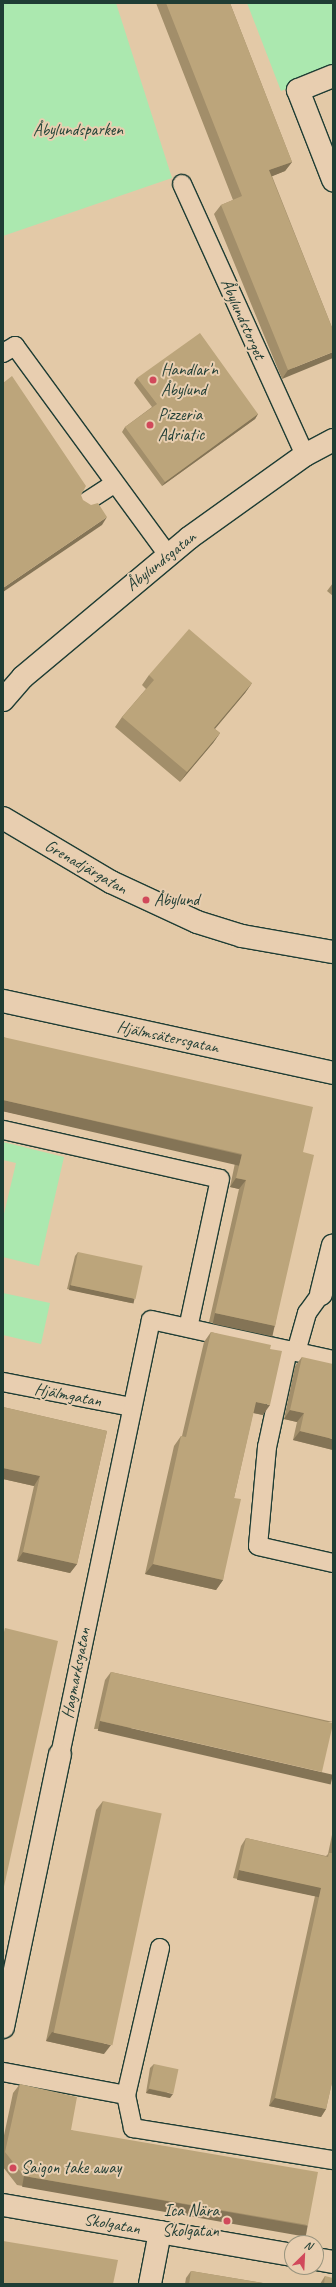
<!DOCTYPE html>
<html>
<head>
<meta charset="utf-8">
<style>
	body { margin:0 }
	#map { position:relative; width:336px; height:2287px; overflow:hidden; background:#e3c9a7; font-family:Caveat,sans-serif }
	div>[style] { position:absolute }
	[style*='--x'] { left:calc(var(--x)*1px); top:calc(var(--y)*1px); width:calc(var(--w)*1px); rotate:calc(var(--a)*1deg) }
	.green>* { inset:0; background:#abe8af }
	.roads { filter:drop-shadow(1px 0 #1f3d34) drop-shadow(-1px 0 #1f3d34) drop-shadow(0 1px #1f3d34) drop-shadow(0 -1px #1f3d34) }
	.lane>* { height:18px; margin:-9px; padding:0 9px; transform-origin:9px; border-radius:9px; background:#e8ceb0 }
	.street>* { height:22px; margin:-11px; padding:0 11px; transform-origin:11px; border-radius:11px; background:#e8ceb0 }
	.secondary>* { height:22px; margin:-11px; padding:0 11px; transform-origin:11px; border-radius:11px; background:#e8ceb0 }
	.wall>* { inset:0; background:#a28e6a }
	.shaded-wall>* { inset:0; background:#847456; transform-origin:0 0 }
	.building>* { inset:0; background:#bca57b; transform-origin:0 0 }
	.dots>* { width:11px; height:11px; translate:-50% -50%; box-sizing:border-box; border:2px solid #e8ceb0; border-radius:50% }
	span { translate:-50% -50%; white-space:nowrap; text-align:center; line-height:1.15; -webkit-text-stroke:4px #e8ceb0; paint-order:stroke }
	.park-label { font-size:17px; color:#26463a }
	.street-label { font-size:17px; color:#1f3d34 }
	.poi-label { font-size:17px; color:#1f3d34 }
	.left { translate:0 -50%; text-align:left }
	.right { translate:-100% -50%; text-align:right }
	.frame { position:absolute; inset:0; border:4px solid #1f3d34; pointer-events:none }
	.north { position:absolute; left:284px; top:2235px; width:40px; height:40px; box-sizing:border-box; background:#e8ceb0; border:1px solid #98947e; border-radius:50%; rotate:24deg; font-size:11px; font-weight:700; line-height:16px; text-align:center; color:#1f3d34 }
	.north::after { content:''; display:block; margin:auto; width:14px; height:18px; background:#d1495b; clip-path:polygon(50% 0,100% 100%,50% 72%,0 100%) }
</style>
</head>
<body>
<div id="map">
	<div class="green">
		<div style="clip-path:polygon(3px 3px,116px 3px,172px 178px,3px 236px)"></div>
		<div style="clip-path:polygon(247px 3px,333px 3px,333px 71px,281px 91px)"></div>
		<div style="clip-path:polygon(3px 1142px,64px 1157px,39px 1266px,3px 1257px,3px 1218px,16px 1163px,3px 1160px)"></div>
		<div style="clip-path:polygon(3px 1293px,50px 1303px,41px 1344px,3px 1335px)"></div>
	</div>
	<div class="roads">
		<div class="lane">
			<div style="--x:182;--y:184;--w:298;--a:65.6"></div>
			<div style="--x:3;--y:353;--w:14;--a:-30"></div>
			<div style="--x:15;--y:346;--w:259;--a:53.8"></div>
			<div style="--x:86;--y:502;--w:33;--a:-33"></div>
			<div style="--x:3;--y:1130;--w:222;--a:12.7"></div>
			<div style="--x:220;--y:1179;--w:152;--a:102.1"></div>
			<div style="--x:288;--y:1350;--w:99;--a:102.2"></div>
			<div style="--x:267;--y:1447;--w:99;--a:95.2"></div>
			<div style="--x:258;--y:1546;--w:77;--a:12.8"></div>
			<div style="--x:296;--y:1352;--w:41;--a:-74.2"></div>
			<div style="--x:307;--y:1313;--w:24;--a:-54"></div>
			<div style="--x:3;--y:1382;--w:131;--a:11"></div>
			<div style="--x:60;--y:1755;--w:444;--a:-78.2"></div>
			<div style="--x:151;--y:1320;--w:186;--a:12.4"></div>
			<div style="--x:160;--y:1948;--w:151;--a:103"></div>
			<div style="--x:126;--y:2095;--w:34;--a:78"></div>
			<div style="--x:133;--y:2128;--w:203;--a:9.1"></div>
			<div style="--x:3;--y:2072;--w:125;--a:10.6"></div>
		</div>
		<div class="street">
			<div style="--x:333;--y:76;--w:38;--a:158"></div>
			<div style="--x:298;--y:90;--w:97;--a:68.7"></div>
			<div style="--x:3;--y:700;--w:30;--a:-49"></div>
			<div style="--x:23;--y:677;--w:217;--a:-39.9"></div>
			<div style="--x:189;--y:538;--w:143;--a:-35.6"></div>
			<div style="--x:305;--y:455;--w:32;--a:-28"></div>
			<div style="--x:3;--y:1001;--w:338;--a:12.3"></div>
			<div style="--x:321;--y:1294;--w:50;--a:-76.2"></div>
			<div style="--x:3;--y:2027;--w:278;--a:-78.2"></div>
			<div style="--x:3;--y:2205;--w:293;--a:9.8"></div>
			<div style="--x:316;--y:2259;--w:17;--a:10"></div>
			<div style="--x:150;--y:2284;--w:53;--a:-79.1"></div>
		</div>
		<div class="secondary">
			<div style="--x:3;--y:818;--w:126;--a:30.7"></div>
			<div style="--x:111;--y:882;--w:95;--a:24.9"></div>
			<div style="--x:197;--y:922;--w:47;--a:17.3"></div>
			<div style="--x:242;--y:936;--w:92;--a:10"></div>
		</div>
	</div>
	<div class="wall">
		<div style="clip-path:polygon(156px 3px,230px 3px,292px 162px,285px 171px,272px 176px,333px 330px,282px 379px,214px 214px,221px 205px,233px 200px)"></div>
		<div style="clip-path:polygon(137px 378px,258px 414px,255px 419px,162px 486px,122px 432px,125px 427px,152px 407px,134px 383px)"></div>
		<div style="clip-path:polygon(333px 583px,333px 596px,327px 591px)"></div>
		<div style="clip-path:polygon(149px 675px,252px 683px,245px 693px,215px 729px,220px 733px,213px 743px,180px 782px,115px 727px,122px 717px,146px 689px,142px 685px)"></div>
		<div style="clip-path:polygon(3px 1037px,303px 1152px,275px 1326px,269px 1335px,209px 1322px,239px 1189px,230px 1187px,235px 1163px,3px 1111px)"></div>
		<div style="clip-path:polygon(78px 1252px,134px 1299px,131px 1303px,67px 1289px,75px 1256px)"></div>
		<div style="clip-path:polygon(211px 1332px,270px 1349px,263px 1415px,253px 1413px,234px 1498px,223px 1580px,216px 1590px,145px 1574px,174px 1446px,181px 1436px,182px 1436px,204px 1342px)"></div>
		<div style="clip-path:polygon(302px 1357px,333px 1450px,293px 1440px,297px 1422px,284px 1419px,295px 1366px)"></div>
		<div style="clip-path:polygon(3px 1407px,107px 1431px,77px 1564px,70px 1573px,17px 1561px,34px 1486px,3px 1479px)"></div>
		<div style="clip-path:polygon(111px 1672px,333px 1722px,94px 1729px,105px 1680px)"></div>
		<div style="clip-path:polygon(103px 1801px,104px 2054px,46px 2041px,96px 1810px)"></div>
		<div style="clip-path:polygon(333px 1830px,333px 2078px,326px 2109px,321px 2117px,269px 2106px,315px 1896px,233px 1878px,241px 1846px,246px 1838px,326px 1856px,328px 1854px)"></div>
		<div style="clip-path:polygon(154px 2064px,170px 2098px,146px 2093px,150px 2068px)"></div>
		<div style="clip-path:polygon(20px 2084px,71px 2130px,308px 2225px,302px 2234px,17px 2185px,3px 2167px,3px 2140px,13px 2093px)"></div>
		<div style="clip-path:polygon(191px 2271px,269px 2284px,185px 2284px,186px 2278px)"></div>
		<div style="clip-path:polygon(325px 2276px,333px 2284px,320px 2284px)"></div>
	</div>
	<div class="shaded-wall">
		<div style="clip-path:polygon(292px 162px,285px 171px,263px 180px,269px 170px)"></div>
		<div style="clip-path:polygon(333px 352px,333px 358px,282px 379px,288px 370px)"></div>
		<div style="clip-path:polygon(258px 414px,255px 419px,162px 486px,165px 482px)"></div>
		<div style="clip-path:polygon(107px 517px,102px 525px,3px 592px,3px 588px)"></div>
		<div style="clip-path:polygon(252px 683px,245px 693px,207px 738px,214px 728px)"></div>
		<div style="clip-path:polygon(220px 733px,213px 743px,180px 782px,187px 772px)"></div>
		<div style="left:3px;top:1100px;width:245px;height:11px;rotate:13deg"></div>
		<div style="clip-path:polygon(236px 1178px,246px 1180px,239px 1189px,230px 1187px)"></div>
		<div style="left:70px;top:1285px;width:66px;height:5px;rotate:12deg"></div>
		<div style="left:215px;top:1313px;width:61px;height:11px;rotate:12deg"></div>
		<div style="clip-path:polygon(256px 1402px,270px 1405px,263px 1415px,249px 1412px)"></div>
		<div style="clip-path:polygon(290px 1410px,304px 1413px,297px 1422px,284px 1419px)"></div>
		<div style="clip-path:polygon(300px 1431px,333px 1439px,333px 1450px,293px 1440px)"></div>
		<div style="clip-path:polygon(3px 1468px,40px 1476px,34px 1486px,3px 1479px)"></div>
		<div style="clip-path:polygon(23px 1552px,77px 1564px,70px 1573px,17px 1561px)"></div>
		<div style="clip-path:polygon(153px 1564px,223px 1580px,216px 1590px,145px 1574px)"></div>
		<div style="left:100px;top:1721px;width:239px;height:10px;rotate:13deg"></div>
		<div style="left:239px;top:1870px;width:84px;height:10px;rotate:12deg"></div>
		<div style="clip-path:polygon(52px 2032px,111px 2045px,104px 2054px,46px 2041px)"></div>
		<div style="clip-path:polygon(149px 2089px,173px 2094px,170px 2098px,146px 2093px)"></div>
		<div style="clip-path:polygon(275px 2098px,326px 2109px,321px 2117px,269px 2106px)"></div>
		<div style="left:24px;top:2176px;width:288px;height:11px;rotate:10deg"></div>
	</div>
	<div class="building">
		<div style="clip-path:polygon(166px 3px,230px 3px,292px 162px,269px 170px,333px 330px,333px 352px,288px 370px,221px 205px,242px 196px)"></div>
		<div style="clip-path:polygon(200px 333px,258px 414px,165px 482px,125px 427px,157px 404px,137px 378px)"></div>
		<div style="clip-path:polygon(12px 376px,86px 486px,81px 495px,83px 500px,91px 505px,98px 503px,107px 517px,3px 588px,3px 383px)"></div>
		<div style="clip-path:polygon(189px 629px,252px 683px,214px 728px,220px 733px,187px 772px,122px 717px,154px 680px,149px 675px)"></div>
		<div style="clip-path:polygon(3px 1037px,313px 1107px,303px 1152px,314px 1155px,275px 1326px,215px 1313px,246px 1180px,236px 1178px,242px 1154px,3px 1100px)"></div>
		<div style="left:78px;top:1252px;width:66px;height:34px;rotate:12deg"></div>
		<div style="clip-path:polygon(211px 1332px,271px 1345px,270px 1349px,282px 1351px,270px 1405px,256px 1402px,234px 1498px,241px 1499px,223px 1580px,153px 1564px,181px 1436px,186px 1437px)"></div>
		<div style="clip-path:polygon(302px 1357px,333px 1364px,333px 1439px,300px 1431px,304px 1413px,290px 1410px)"></div>
		<div style="clip-path:polygon(3px 1407px,107px 1431px,77px 1564px,23px 1552px,40px 1476px,3px 1468px)"></div>
		<div style="clip-path:polygon(5px 1628px,58px 1641px,3px 1891px,3px 1636px)"></div>
		<div style="left:111px;top:1672px;width:228px;height:50px;rotate:13deg"></div>
		<div style="left:103px;top:1801px;width:60px;height:237px;rotate:12deg"></div>
		<div style="clip-path:polygon(246px 1838px,328px 1857px,329px 1853px,332px 1853px,333px 1848px,333px 2078px,326px 2109px,275px 2098px,321px 1888px,239px 1870px)"></div>
		<div style="left:154px;top:2064px;width:25px;height:25px;rotate:12deg"></div>
		<div style="clip-path:polygon(20px 2084px,77px 2097px,71px 2130px,318px 2172px,308px 2225px,24px 2176px,5px 2152px)"></div>
		<div style="clip-path:polygon(3px 2241px,118px 2260px,113px 2284px,3px 2284px)"></div>
		<div style="clip-path:polygon(191px 2271px,269px 2284px,189px 2284px)"></div>
		<div style="clip-path:polygon(325px 2276px,333px 2278px,333px 2284px,324px 2284px)"></div>
	</div>
	<div class="dots">
		<div style="left:153px;top:380px;background:#d1495b"></div>
		<div style="left:150px;top:425px;background:#d1495b"></div>
		<div style="left:146px;top:900px;background:#d1495b"></div>
		<div style="left:13px;top:2168px;background:#d1495b"></div>
		<div style="left:227px;top:2221px;background:#d1495b"></div>
	</div>
	<div class="park-label">
		<span style="left:78px;top:130px">Åbylundsparken</span>
	</div>
	<div class="street-label">
		<span style="left:243px;top:319px;rotate:66deg">Åbylundstorget</span>
		<span style="left:161px;top:561px;rotate:-39deg">Åbylundsgatan</span>
		<span style="left:86px;top:867px;rotate:30deg">Grenadjärgatan</span>
		<span style="left:168px;top:1037px;rotate:12deg">Hjälmsätersgatan</span>
		<span style="left:68px;top:1395px;rotate:11deg">Hjälmgatan</span>
		<span style="left:76px;top:1673px;rotate:-79deg">Hagmarksgatan</span>
		<span style="left:112px;top:2224px;rotate:10deg">Skolgatan</span>
	</div>
	<div class="poi-label">
		<span class="left" style="left:161px;top:380px">Handlar'n<br>Åbylund</span>
		<span class="left" style="left:158px;top:425px">Pizzeria<br>Adriatic</span>
		<span class="left" style="left:154px;top:900px">Åbylund</span>
		<span class="left" style="left:21px;top:2168px">Saigon take away</span>
		<span class="right" style="left:219px;top:2221px">Ica Nära<br>Skolgatan</span>
	</div>
	<div class="frame"></div>
	<div class="north">N</div>
</div>
</body>
</html>
